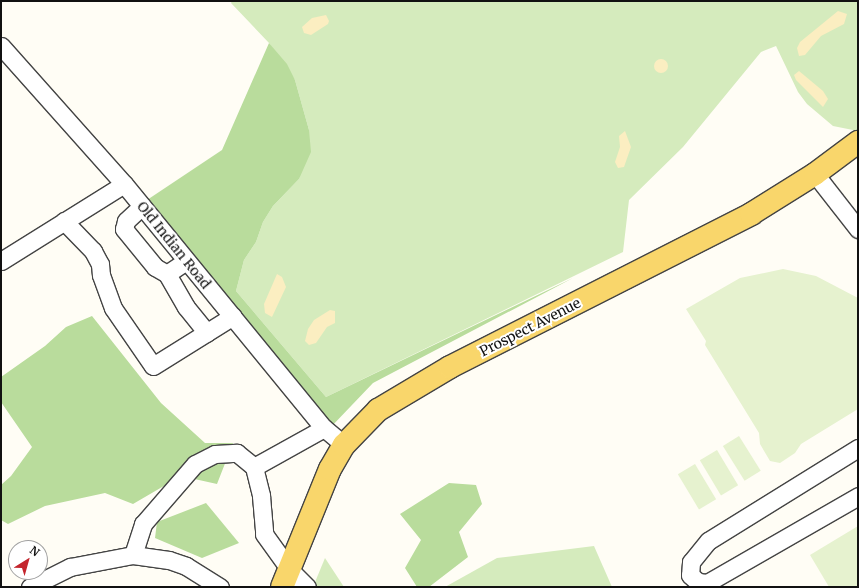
<!DOCTYPE html>
<html>
<head>
<meta charset="utf-8">
<style>
	body { margin:0 }
	#map { position:relative; width:859px; height:588px; overflow:hidden; background:#fffdf5; font-family:Merriweather,serif }
	div>[style] { position:absolute }
	[style*='--x'] { left:calc(var(--x)*1px); top:calc(var(--y)*1px); width:calc(var(--w)*1px); rotate:calc(var(--a)*1deg) }
	.green>* { inset:0; background:#d5ebbd }
	.forest>* { inset:0; background:#b9dc9c }
	.sand>* { inset:0; background:#fbeec1 }
	.round { border-radius:50% }
	.pitch>* { inset:0; background:#e6f2cf; transform-origin:0 0 }
	.roads { filter:drop-shadow(1px 0 #444) drop-shadow(-1px 0 #444) drop-shadow(0 1px #444) drop-shadow(0 -1px #444) }
	.minor>* { height:17px; margin:-8.5px; padding:0 8.5px; transform-origin:8.5px; border-radius:8.5px; background:#fff }
	.major>* { height:22px; margin:-11px; padding:0 11px; transform-origin:11px; border-radius:11px; background:#f9d66b }
	span { translate:-50% -50%; white-space:nowrap; text-align:center; line-height:1.15; -webkit-text-stroke:4px #fff; paint-order:stroke }
	.street-label { font-size:14px; color:#111 }
	.frame { position:absolute; inset:0; border:2px solid #111; pointer-events:none }
	.north { position:absolute; left:8px; top:540px; width:40px; height:40px; box-sizing:border-box; background:#fff; border:1px solid #a0a0a0; border-radius:50%; rotate:37deg; font-size:11px; font-weight:700; line-height:16px; text-align:center; color:#111 }
	.north::after { content:''; display:block; margin:auto; width:14px; height:18px; background:#c4262e; clip-path:polygon(50% 0,100% 100%,50% 72%,0 100%) }
</style>
</head>
<body>
<div id="map">
	<div class="green">
		<div style="clip-path:polygon(232px 1px,858px 1px,858px 131px,833px 126px,807px 104px,798px 92px,776px 46px,761px 52px,683px 147px,629px 200px,623px 252px,326px 397px,236px 291px,244px 260px,256px 242px,263px 222px,273px 206px,299px 179px,309px 130px,295px 80px,269px 43px,231px 3px)"></div>
		<div style="clip-path:polygon(594px 546px,612px 587px,445px 587px,497px 558px)"></div>
		<div style="clip-path:polygon(325px 558px,344px 587px,313px 587px)"></div>
	</div>
	<div class="forest">
		<div style="clip-path:polygon(269px 43px,287px 64px,295px 80px,309px 130px,311px 152px,299px 179px,273px 206px,263px 222px,256px 242px,244px 260px,236px 291px,326px 397px,573px 278px,373px 383px,330px 428px,141px 204px,222px 150px)"></div>
		<div style="clip-path:polygon(92px 316px,161px 403px,205px 443px,233px 443px,217px 484px,181px 476px,133px 504px,105px 493px,45px 506px,8px 524px,1px 520px,1px 485px,11px 476px,32px 447px,1px 402px,1px 377px,45px 346px,66px 327px)"></div>
		<div style="clip-path:polygon(449px 483px,476px 485px,482px 504px,459px 532px,468px 557px,429px 587px,417px 587px,405px 568px,421px 540px,400px 514px)"></div>
		<div style="clip-path:polygon(206px 503px,239px 543px,202px 558px,155px 538px,157px 522px)"></div>
	</div>
	<div class="sand">
		<div style="clip-path:polygon(838px 11px,847px 14px,844px 24px,821px 36px,805px 55px,799px 56px,797px 48px,800px 42px)"></div>
		<div style="clip-path:polygon(326px 15px,329px 21px,328px 24px,311px 35px,304px 33px,302px 27px,312px 18px)"></div>
		<div class="round" style="left:654px;top:59px;width:14px;height:14px"></div>
		<div style="clip-path:polygon(799px 71px,823px 91px,828px 99px,823px 107px,796px 80px,794px 75px)"></div>
		<div style="clip-path:polygon(625px 131px,631px 147px,624px 167px,618px 168px,615px 162px,620px 147px,619px 136px)"></div>
		<div style="clip-path:polygon(277px 274px,282px 277px,286px 287px,272px 317px,265px 313px,264px 304px)"></div>
		<div style="clip-path:polygon(330px 310px,335px 311px,335px 323px,327px 327px,316px 343px,309px 345px,305px 341px,308px 329px,314px 320px)"></div>
	</div>
	<div class="pitch">
		<div style="clip-path:polygon(783px 269px,816px 276px,858px 298px,858px 409px,801px 444px,795px 453px,780px 463px,770px 461px,760px 444px,759px 433px,705px 345px,706px 341px,686px 309px,740px 278px)"></div>
		<div style="left:739px;top:436px;width:41px;height:19px;rotate:58deg"></div>
		<div style="left:717px;top:450px;width:41px;height:20px;rotate:59deg"></div>
		<div style="left:695px;top:464px;width:41px;height:20px;rotate:59deg"></div>
		<div style="clip-path:polygon(858px 526px,858px 587px,829px 587px,810px 555px)"></div>
	</div>
	<div class="roads">
		<div class="minor">
			<div style="--x:1;--y:46;--w:185;--a:48.3"></div>
			<div style="--x:124;--y:184;--w:315;--a:50.7"></div>
			<div style="--x:324;--y:428;--w:26;--a:40"></div>
			<div style="--x:815;--y:174;--w:70;--a:52"></div>
			<div style="--x:142;--y:206;--w:22;--a:137"></div>
			<div style="--x:126;--y:221;--w:8;--a:104"></div>
			<div style="--x:124;--y:229;--w:49;--a:50.8"></div>
			<div style="--x:155;--y:267;--w:14;--a:30"></div>
			<div style="--x:64;--y:221;--w:42;--a:46"></div>
			<div style="--x:93;--y:251;--w:15;--a:62"></div>
			<div style="--x:100;--y:264;--w:11;--a:85"></div>
			<div style="--x:101;--y:275;--w:35;--a:70"></div>
			<div style="--x:113;--y:308;--w:70;--a:55.4"></div>
			<div style="--x:153;--y:366;--w:94;--a:-32"></div>
			<div style="--x:1;--y:261;--w:145;--a:-32"></div>
			<div style="--x:186;--y:261;--w:23;--a:146"></div>
			<div style="--x:167;--y:274;--w:38;--a:60"></div>
			<div style="--x:186;--y:307;--w:33;--a:51"></div>
			<div style="--x:858;--y:448;--w:176;--a:148.2"></div>
			<div style="--x:708;--y:541;--w:27;--a:129"></div>
			<div style="--x:691;--y:562;--w:13;--a:94"></div>
			<div style="--x:690;--y:575;--w:11;--a:41"></div>
			<div style="--x:698;--y:582;--w:9;--a:6"></div>
			<div style="--x:707;--y:583;--w:174;--a:-29.9"></div>
			<div style="--x:254;--y:467;--w:80;--a:-29.1"></div>
			<div style="--x:133;--y:555;--w:33;--a:-72"></div>
			<div style="--x:143;--y:524;--w:79;--a:-49.1"></div>
			<div style="--x:195;--y:464;--w:22;--a:-27"></div>
			<div style="--x:215;--y:454;--w:22;--a:-3"></div>
			<div style="--x:237;--y:453;--w:22;--a:39"></div>
			<div style="--x:254;--y:467;--w:30;--a:76"></div>
			<div style="--x:261;--y:496;--w:38;--a:85"></div>
			<div style="--x:264;--y:534;--w:44;--a:54.2"></div>
			<div style="--x:290;--y:570;--w:24;--a:45"></div>
			<div style="--x:30;--y:587;--w:45;--a:-26.6"></div>
			<div style="--x:70;--y:567;--w:64;--a:-10.8"></div>
			<div style="--x:133;--y:555;--w:36;--a:8"></div>
			<div style="--x:169;--y:560;--w:18;--a:19"></div>
			<div style="--x:186;--y:566;--w:40;--a:32"></div>
		</div>
		<div class="major">
			<div style="--x:282;--y:587;--w:127;--a:-67.9"></div>
			<div style="--x:330;--y:469;--w:28;--a:-60"></div>
			<div style="--x:344;--y:445;--w:49;--a:-45.8"></div>
			<div style="--x:378;--y:410;--w:84;--a:-30.8"></div>
			<div style="--x:450;--y:367;--w:338;--a:-26.9"></div>
			<div style="--x:751;--y:214;--w:75;--a:-32"></div>
			<div style="--x:815;--y:174;--w:54;--a:-36.7"></div>
		</div>
	</div>
	<div class="street-label">
		<span style="left:174px;top:245px;rotate:51deg">Old Indian Road</span>
		<span style="left:530px;top:327px;rotate:-27deg">Prospect Avenue</span>
	</div>
	<div class="frame"></div>
	<div class="north">N</div>
</div>
</body>
</html>
